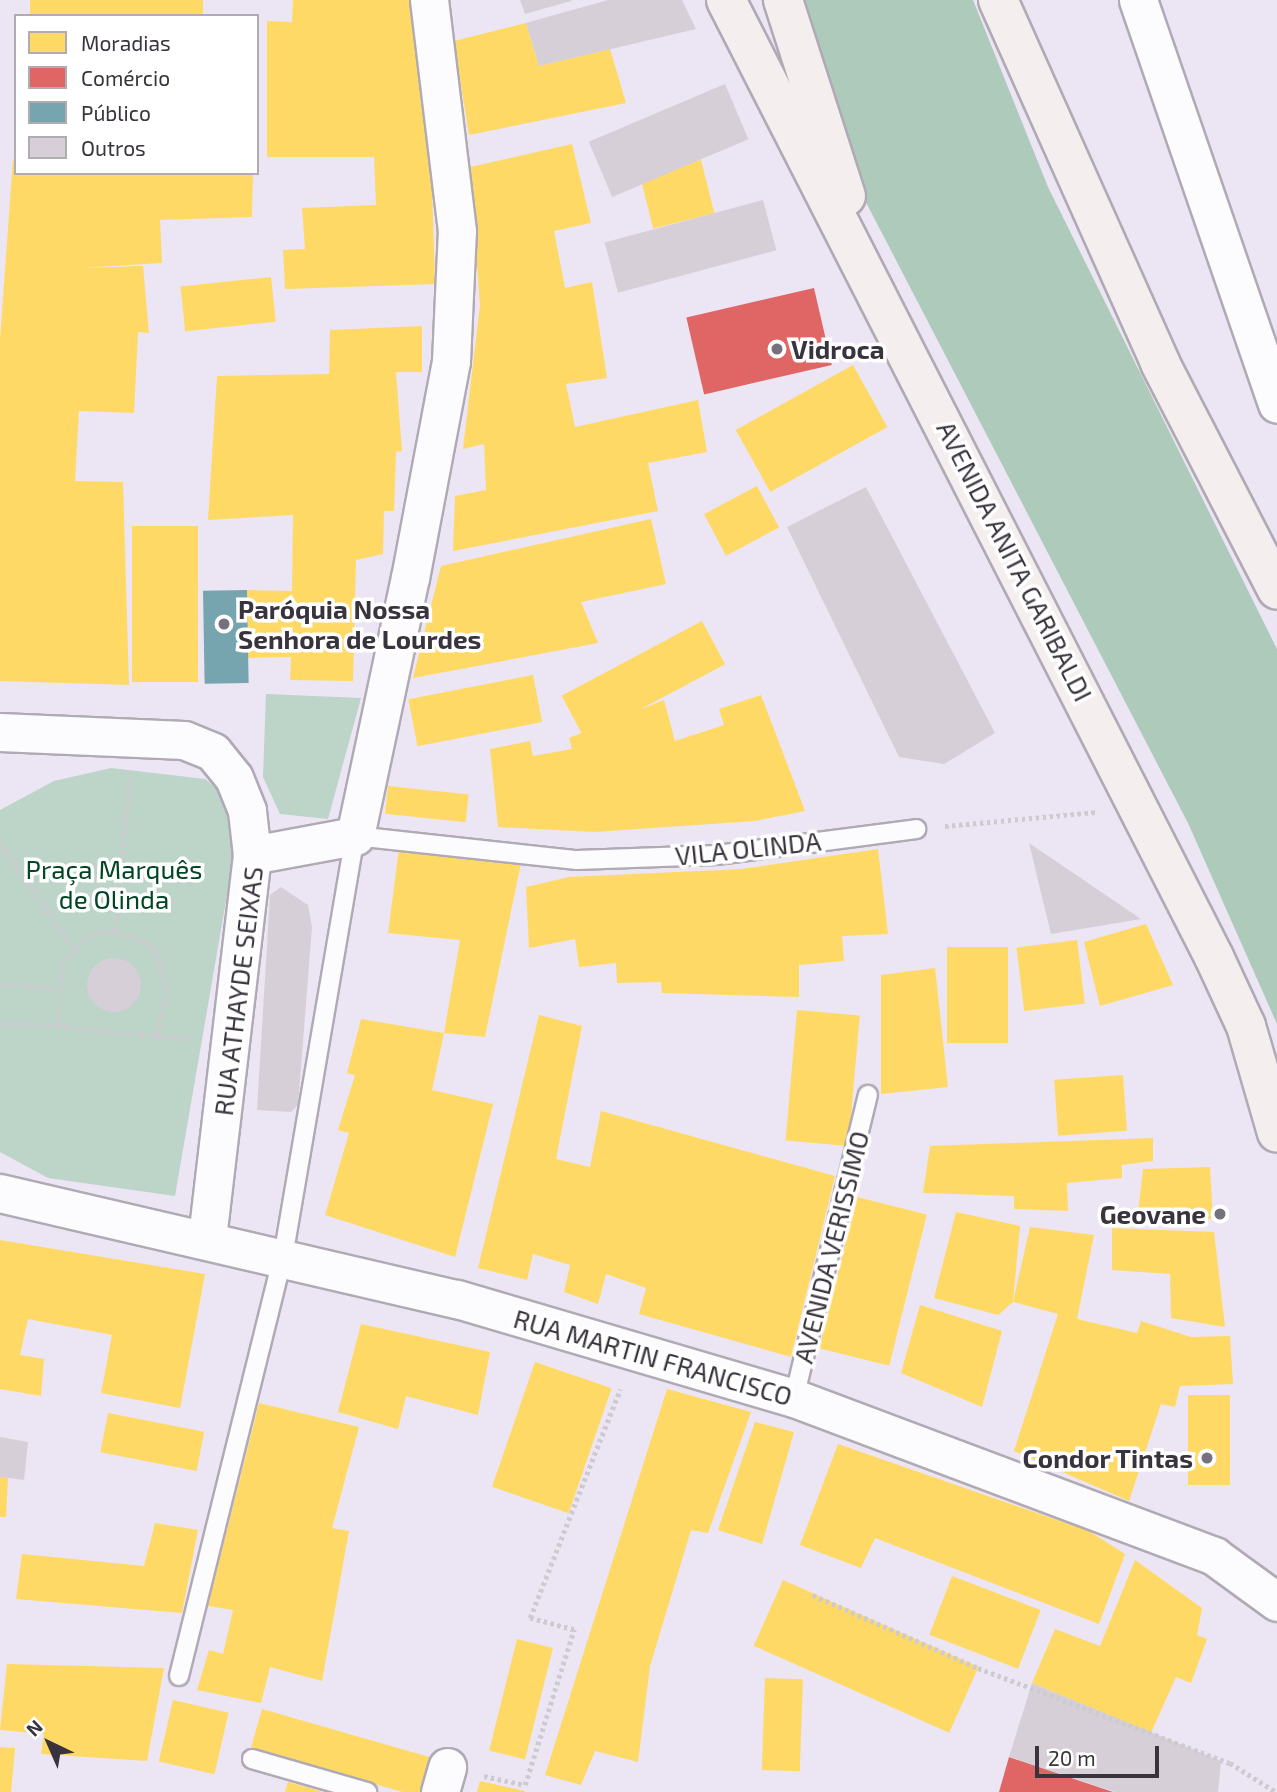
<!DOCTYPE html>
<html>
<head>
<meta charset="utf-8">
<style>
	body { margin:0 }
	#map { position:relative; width:1277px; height:1792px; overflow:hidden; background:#ece5f3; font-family:"Exo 2",sans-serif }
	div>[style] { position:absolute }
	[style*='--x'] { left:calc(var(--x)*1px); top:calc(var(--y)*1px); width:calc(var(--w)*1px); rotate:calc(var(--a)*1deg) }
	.green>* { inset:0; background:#bdd4c8 }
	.forest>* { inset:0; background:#aecabb }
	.homes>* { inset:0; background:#ffd966; transform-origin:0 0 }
	.shops>* { inset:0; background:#e06666; transform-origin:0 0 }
	.public>* { inset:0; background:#76a5af; transform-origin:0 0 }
	.building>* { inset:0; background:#d7cfd8; transform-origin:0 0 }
	.round { border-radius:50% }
	.path>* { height:4.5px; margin-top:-2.25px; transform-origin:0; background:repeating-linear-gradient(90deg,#cdcbcf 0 3.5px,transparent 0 7px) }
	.roads { filter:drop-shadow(2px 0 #b0aab5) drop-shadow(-2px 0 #b0aab5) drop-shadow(0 2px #b0aab5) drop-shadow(0 -2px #b0aab5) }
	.service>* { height:18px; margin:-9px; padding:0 9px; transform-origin:9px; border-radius:9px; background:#fcfbfd }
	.minor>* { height:37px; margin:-18.5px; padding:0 18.5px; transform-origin:18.5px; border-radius:18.5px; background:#fcfbfd }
	.primary>* { height:38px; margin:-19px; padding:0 19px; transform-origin:19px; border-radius:19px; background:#f5eeef }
	.dots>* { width:19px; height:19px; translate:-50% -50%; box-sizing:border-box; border:4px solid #fff; border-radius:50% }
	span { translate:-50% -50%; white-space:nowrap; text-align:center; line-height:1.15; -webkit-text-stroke:7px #fff; paint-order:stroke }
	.poi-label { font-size:26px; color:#38333d; font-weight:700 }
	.left { translate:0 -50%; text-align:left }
	.right { translate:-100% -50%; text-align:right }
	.street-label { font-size:26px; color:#38333d }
	.park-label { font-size:26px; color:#004624 }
	.legend { position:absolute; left:14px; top:14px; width:245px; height:161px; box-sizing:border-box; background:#fff; border:2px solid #afadb1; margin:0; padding:9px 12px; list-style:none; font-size:21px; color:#38333d }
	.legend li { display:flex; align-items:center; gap:14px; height:35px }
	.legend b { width:35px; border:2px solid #afadb1 }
	.north { position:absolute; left:14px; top:1708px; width:70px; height:70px; -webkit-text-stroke:5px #fff; paint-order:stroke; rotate:316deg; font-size:19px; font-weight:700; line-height:28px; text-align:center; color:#38333d }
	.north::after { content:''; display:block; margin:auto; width:24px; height:32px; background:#38333d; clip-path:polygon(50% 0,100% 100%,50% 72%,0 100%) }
	.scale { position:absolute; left:1035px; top:1746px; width:124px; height:32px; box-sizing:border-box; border:4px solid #38333d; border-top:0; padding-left:9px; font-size:21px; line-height:24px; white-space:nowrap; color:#38333d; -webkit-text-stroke:5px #fff; paint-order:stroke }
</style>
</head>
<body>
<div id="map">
	<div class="green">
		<div style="clip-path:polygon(266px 694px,361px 698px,328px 819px,280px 814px,263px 777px)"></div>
		<div style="clip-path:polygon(111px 768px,205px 779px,230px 799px,238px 831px,175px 1196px,48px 1178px,0 1152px,0 810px,54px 781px)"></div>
	</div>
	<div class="forest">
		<div style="clip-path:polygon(761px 0,973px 0,1048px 187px,1277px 649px,1277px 1024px,1188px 823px)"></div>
	</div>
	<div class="homes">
		<div style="left:30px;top:0;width:173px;height:16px"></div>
		<div style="clip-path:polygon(293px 0,410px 0,431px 153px,435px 284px,285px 289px,283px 250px,305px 249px,302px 208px,376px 205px,374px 157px,267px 157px,267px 21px,292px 22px)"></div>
		<div style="clip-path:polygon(526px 23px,539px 66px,610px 49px,626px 103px,469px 135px,454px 41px)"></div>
		<div style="clip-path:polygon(572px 144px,591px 223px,554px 231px,565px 288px,592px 282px,607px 378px,566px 384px,575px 427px,698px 400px,707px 452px,648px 463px,658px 511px,453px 551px,455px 496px,486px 490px,484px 444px,463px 449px,480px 305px,470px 167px)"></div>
		<div style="clip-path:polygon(13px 158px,16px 173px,253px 173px,252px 217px,160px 220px,162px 263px,80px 268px,143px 266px,149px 333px,138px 332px,134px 413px,79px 411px,75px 481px,123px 482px,129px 685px,0 681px,0 340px)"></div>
		<div style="left:701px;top:160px;width:55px;height:63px;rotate:76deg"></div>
		<div style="left:271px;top:277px;width:45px;height:91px;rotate:84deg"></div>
		<div style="clip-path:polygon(422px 326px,422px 372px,396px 372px,402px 451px,396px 452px,394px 511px,384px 511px,383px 554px,356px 560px,353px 681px,290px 680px,291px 657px,247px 658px,247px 590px,292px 591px,293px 515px,208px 520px,217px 376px,329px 374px,330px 330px)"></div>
		<div style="left:853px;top:365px;width:71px;height:134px;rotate:61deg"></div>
		<div style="left:757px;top:486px;width:47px;height:60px;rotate:62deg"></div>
		<div style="clip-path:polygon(651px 519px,666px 584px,581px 602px,598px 643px,413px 678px,441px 566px)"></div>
		<div style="left:198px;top:526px;width:156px;height:66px;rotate:90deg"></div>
		<div style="left:702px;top:621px;width:49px;height:159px;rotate:62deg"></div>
		<div style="left:533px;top:675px;width:48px;height:127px;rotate:79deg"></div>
		<div style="clip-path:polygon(761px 695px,805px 811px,755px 821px,594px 832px,498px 827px,490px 749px,530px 741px,533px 756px,572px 749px,569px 738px,664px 700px,675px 741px,724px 725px,719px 709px)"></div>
		<div style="left:388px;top:786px;width:81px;height:28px;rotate:6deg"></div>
		<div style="clip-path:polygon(399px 849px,521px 863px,485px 1037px,444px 1033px,460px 940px,388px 933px)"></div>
		<div style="clip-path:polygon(878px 849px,888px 934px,842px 936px,844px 961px,799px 965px,799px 997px,662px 993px,661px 982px,617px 983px,616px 963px,579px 967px,575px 939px,529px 948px,526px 887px,569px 877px,742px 869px)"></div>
		<div style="clip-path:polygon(1146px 924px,1173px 985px,1100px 1006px,1084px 942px)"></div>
		<div style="left:1077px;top:940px;width:64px;height:61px;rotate:83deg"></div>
		<div style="left:947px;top:947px;width:61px;height:96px"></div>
		<div style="clip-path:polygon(935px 968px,948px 1087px,881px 1094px,881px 975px)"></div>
		<div style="left:797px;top:1010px;width:63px;height:131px;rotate:5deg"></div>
		<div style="clip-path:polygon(539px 1015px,582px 1026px,556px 1159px,590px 1167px,601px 1111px,835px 1176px,791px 1357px,639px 1314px,646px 1288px,606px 1274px,598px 1304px,564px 1292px,570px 1265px,533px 1254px,527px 1280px,478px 1268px)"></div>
		<div style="clip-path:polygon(361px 1019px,444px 1033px,432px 1090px,493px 1104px,455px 1257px,325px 1215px,349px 1133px,338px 1130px,355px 1075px,347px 1073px)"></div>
		<div style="left:1123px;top:1075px;width:56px;height:69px;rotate:86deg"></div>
		<div style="clip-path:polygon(1153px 1138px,1153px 1161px,1122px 1165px,1122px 1178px,1067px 1183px,1068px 1211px,1014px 1209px,1014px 1196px,923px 1193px,930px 1146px)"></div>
		<div style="clip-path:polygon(1210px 1167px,1213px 1219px,1138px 1213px,1143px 1169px)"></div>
		<div style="left:857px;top:1197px;width:72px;height:156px;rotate:14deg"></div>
		<div style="clip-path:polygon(956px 1212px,1020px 1226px,1013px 1302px,998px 1315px,934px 1298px)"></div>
		<div style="clip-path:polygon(1030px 1227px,1094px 1235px,1077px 1319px,1137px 1333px,1141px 1321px,1191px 1337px,1230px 1336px,1233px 1384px,1180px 1386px,1175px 1407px,1161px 1404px,1129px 1501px,1014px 1451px,1058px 1314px,1013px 1302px)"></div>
		<div style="clip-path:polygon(1112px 1228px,1214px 1232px,1225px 1327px,1171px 1318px,1170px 1274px,1112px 1270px)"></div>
		<div style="clip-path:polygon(0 1240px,205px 1274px,180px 1408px,101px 1393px,112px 1335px,28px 1319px,20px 1355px,44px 1359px,41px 1396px,0 1389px)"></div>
		<div style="clip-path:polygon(920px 1305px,1002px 1331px,982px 1407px,901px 1373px)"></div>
		<div style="clip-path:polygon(361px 1324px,490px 1352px,478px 1415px,406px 1396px,398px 1429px,338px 1412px)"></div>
		<div style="left:535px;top:1362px;width:81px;height:132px;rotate:19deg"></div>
		<div style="clip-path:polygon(667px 1389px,751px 1412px,708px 1533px,691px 1530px,650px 1666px,638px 1762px,595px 1751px,581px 1785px,545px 1775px)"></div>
		<div style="left:1230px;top:1395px;width:90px;height:42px;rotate:90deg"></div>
		<div style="clip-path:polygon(259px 1403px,359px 1427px,332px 1528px,349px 1531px,322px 1681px,270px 1667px,261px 1703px,197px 1690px,209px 1650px,223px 1654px,233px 1610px,208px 1606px)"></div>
		<div style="left:108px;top:1413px;width:98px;height:40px;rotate:11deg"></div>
		<div style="clip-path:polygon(755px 1422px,794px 1432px,762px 1544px,718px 1530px)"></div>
		<div style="clip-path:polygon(838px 1444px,1089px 1531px,1125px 1554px,1099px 1624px,875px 1538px,861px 1568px,800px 1545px)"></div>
		<div style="clip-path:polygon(0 1477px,8px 1478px,6px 1517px,0 1517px)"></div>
		<div style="clip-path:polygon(155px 1523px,198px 1530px,182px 1613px,16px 1599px,22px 1554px,144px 1566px)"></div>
		<div style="clip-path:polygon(1135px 1560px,1202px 1608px,1197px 1635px,1207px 1639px,1191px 1683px,1176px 1677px,1151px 1733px,1032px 1683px,1055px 1629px,1100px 1646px)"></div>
		<div style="left:952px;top:1576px;width:95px;height:63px;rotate:21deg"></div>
		<div style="left:783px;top:1580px;width:214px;height:72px;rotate:24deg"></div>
		<div style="left:517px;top:1639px;width:37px;height:115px;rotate:14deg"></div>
		<div style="clip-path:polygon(7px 1664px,164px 1668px,147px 1761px,41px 1754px,44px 1734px,0 1730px)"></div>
		<div style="left:765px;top:1678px;width:38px;height:92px;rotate:2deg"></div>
		<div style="left:173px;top:1700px;width:57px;height:63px;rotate:13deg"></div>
		<div style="left:262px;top:1709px;width:175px;height:41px;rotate:16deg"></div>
		<div style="clip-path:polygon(0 1747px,15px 1748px,11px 1792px,0 1792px)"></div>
		<div style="clip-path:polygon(480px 1781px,525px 1791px,525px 1792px,477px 1792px)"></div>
		<div style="clip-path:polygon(288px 1782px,321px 1791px,320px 1792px,285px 1792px)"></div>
	</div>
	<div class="shops">
		<div style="left:814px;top:288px;width:79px;height:131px;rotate:77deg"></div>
		<div style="clip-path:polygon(1009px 1757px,1113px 1792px,999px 1792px)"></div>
	</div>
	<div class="public">
		<div style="left:247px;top:590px;width:93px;height:44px;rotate:89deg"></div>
	</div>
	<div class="building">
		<div style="clip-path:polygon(520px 0,571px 0,571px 1px,525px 14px)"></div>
		<div style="clip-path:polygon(608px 0,682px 0,696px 29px,539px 66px,526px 23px)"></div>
		<div style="left:725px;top:84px;width:60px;height:148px;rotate:67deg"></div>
		<div style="left:763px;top:200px;width:52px;height:164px;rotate:75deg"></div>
		<div style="clip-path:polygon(866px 487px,995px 733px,944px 764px,899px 757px,787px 527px)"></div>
		<div style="clip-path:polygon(1029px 843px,1141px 919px,1051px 934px)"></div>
		<div style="clip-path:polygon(281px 887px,308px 905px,312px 927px,298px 1105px,291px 1112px,257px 1110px,270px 895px)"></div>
		<div class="round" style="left:87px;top:958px;width:54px;height:54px"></div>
		<div style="clip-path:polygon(0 1437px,28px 1442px,24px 1480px,0 1477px)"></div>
		<div style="clip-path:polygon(1032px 1683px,1221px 1761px,1218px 1792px,1115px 1792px,1009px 1757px)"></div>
	</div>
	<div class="path">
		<div style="--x:945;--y:826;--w:153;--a:-5.3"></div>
		<div style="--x:0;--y:842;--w:128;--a:55.2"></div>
		<div style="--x:107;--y:931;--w:37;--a:14"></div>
		<div style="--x:143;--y:940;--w:19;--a:43"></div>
		<div style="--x:157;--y:953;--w:37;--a:76"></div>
		<div style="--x:166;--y:989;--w:49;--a:99.5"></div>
		<div style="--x:158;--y:1037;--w:102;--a:-173.8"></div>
		<div style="--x:57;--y:1026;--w:63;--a:-85.5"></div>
		<div style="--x:62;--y:963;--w:37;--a:-46"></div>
		<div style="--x:88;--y:936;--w:20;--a:-15"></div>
		<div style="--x:115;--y:931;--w:155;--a:-84.4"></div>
		<div style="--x:0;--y:984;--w:57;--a:4"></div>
		<div style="--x:0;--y:1023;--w:57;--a:3"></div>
		<div style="--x:158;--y:1037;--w:34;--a:3"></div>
		<div style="--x:813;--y:1595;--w:180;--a:23.9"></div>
		<div style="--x:978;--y:1668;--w:269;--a:20.7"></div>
		<div style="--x:1230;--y:1763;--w:54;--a:32.2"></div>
		<div style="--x:484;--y:1776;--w:42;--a:12.4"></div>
		<div style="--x:525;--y:1785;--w:163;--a:-72.5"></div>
		<div style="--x:574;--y:1630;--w:46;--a:-164.7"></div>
		<div style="--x:530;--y:1618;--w:246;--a:-68.5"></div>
	</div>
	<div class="roads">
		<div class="service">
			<div style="--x:794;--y:1398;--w:312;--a:-76.3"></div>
			<div style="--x:179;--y:1676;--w:432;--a:-76.1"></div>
			<div style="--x:283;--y:1257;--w:427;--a:-80.3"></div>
			<div style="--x:355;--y:836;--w:223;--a:6.2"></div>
			<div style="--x:577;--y:860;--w:140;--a:-2"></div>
			<div style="--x:717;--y:855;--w:201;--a:-7.4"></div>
			<div style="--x:252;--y:1759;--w:120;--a:16"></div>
		</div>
		<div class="minor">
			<div style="--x:1138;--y:0;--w:427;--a:71"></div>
			<div style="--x:0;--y:732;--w:184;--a:2.5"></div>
			<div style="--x:184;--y:740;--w:31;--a:22"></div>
			<div style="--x:213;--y:752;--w:33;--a:51"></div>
			<div style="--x:234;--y:778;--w:35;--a:68"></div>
			<div style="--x:247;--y:811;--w:44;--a:83.5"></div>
			<div style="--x:252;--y:855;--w:385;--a:96.7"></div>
			<div style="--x:252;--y:855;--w:105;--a:-10.5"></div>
			<div style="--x:355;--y:836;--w:264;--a:-78"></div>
			<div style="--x:410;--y:578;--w:221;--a:-79.3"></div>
			<div style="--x:451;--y:361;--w:130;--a:-87.4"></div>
			<div style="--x:457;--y:231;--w:233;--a:-96.9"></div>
			<div style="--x:0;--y:1193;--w:469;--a:13.1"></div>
			<div style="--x:457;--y:1299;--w:351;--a:16.4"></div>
			<div style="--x:794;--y:1398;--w:449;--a:20.6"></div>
			<div style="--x:1214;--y:1556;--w:78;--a:36.1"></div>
			<div style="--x:440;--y:1792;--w:26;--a:-74"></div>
		</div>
		<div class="primary">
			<div style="--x:726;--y:0;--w:1074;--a:62.98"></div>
			<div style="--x:1214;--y:957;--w:76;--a:65.1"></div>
			<div style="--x:1246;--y:1026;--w:111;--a:73.8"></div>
			<div style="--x:783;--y:0;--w:206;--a:72.2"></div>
			<div style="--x:998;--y:0;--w:398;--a:65.9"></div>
			<div style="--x:1160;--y:363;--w:255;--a:62.7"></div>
		</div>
	</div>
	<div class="dots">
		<div style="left:777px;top:349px;background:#77717d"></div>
		<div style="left:224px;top:624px;background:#77717d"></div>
		<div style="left:1220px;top:1214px;background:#77717d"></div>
		<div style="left:1207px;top:1458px;background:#77717d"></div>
	</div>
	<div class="poi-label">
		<span class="left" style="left:791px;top:349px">Vidroca</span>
		<span class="left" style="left:238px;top:624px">Paróquia Nossa<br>Senhora de Lourdes</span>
		<span class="right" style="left:1206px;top:1214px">Geovane</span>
		<span class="right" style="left:1193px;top:1458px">Condor Tintas</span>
	</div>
	<div class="street-label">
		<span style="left:1015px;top:561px;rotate:63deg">AVENIDA ANITA GARIBALDI</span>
		<span style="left:748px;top:848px;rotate:-6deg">VILA OLINDA</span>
		<span style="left:238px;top:991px;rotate:-83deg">RUA ATHAYDE SEIXAS</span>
		<span style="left:831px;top:1247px;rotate:-76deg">AVENIDA VERISSIMO</span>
		<span style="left:653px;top:1357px;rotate:16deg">RUA MARTIN FRANCISCO</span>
	</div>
	<div class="park-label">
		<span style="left:114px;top:884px">Praça Marquês<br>de Olinda</span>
	</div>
	<ul class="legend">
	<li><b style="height:19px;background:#ffd966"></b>Moradias</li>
	<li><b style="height:19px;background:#e06666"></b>Comércio</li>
	<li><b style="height:19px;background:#76a5af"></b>Público</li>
	<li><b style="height:19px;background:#d7cfd8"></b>Outros</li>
	</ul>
	<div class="north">N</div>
	<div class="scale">20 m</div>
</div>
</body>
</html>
